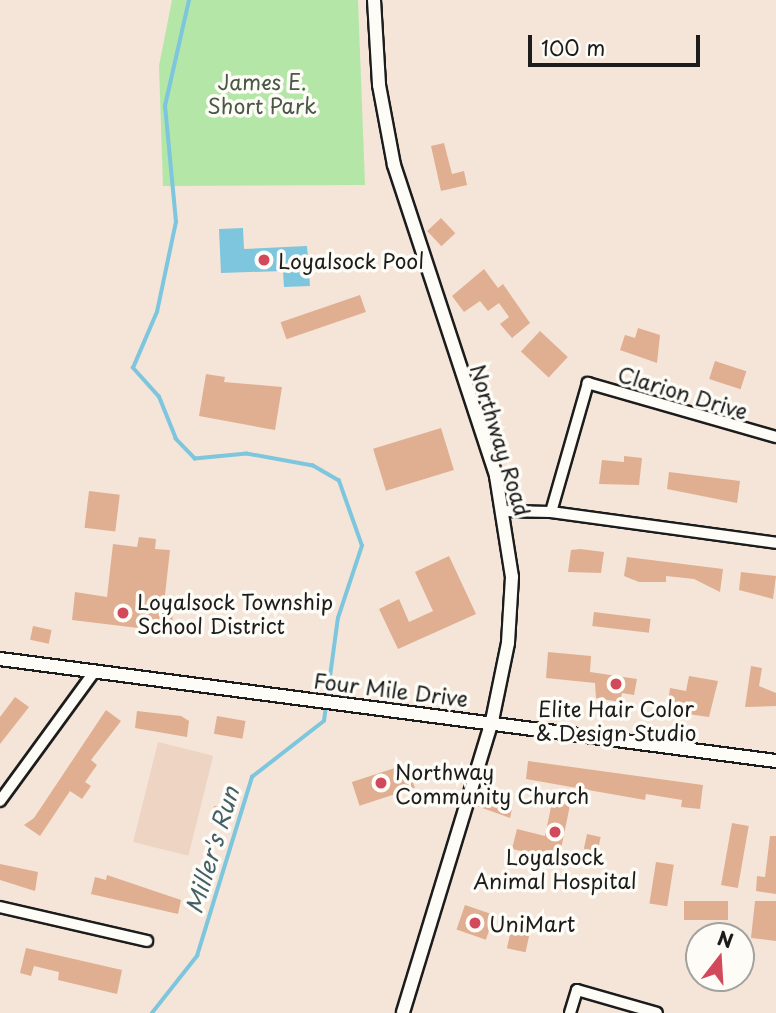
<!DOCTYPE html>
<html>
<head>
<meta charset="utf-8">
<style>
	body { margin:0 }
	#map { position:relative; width:776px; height:1013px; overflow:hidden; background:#f4e5d8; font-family:"Playpen Sans",sans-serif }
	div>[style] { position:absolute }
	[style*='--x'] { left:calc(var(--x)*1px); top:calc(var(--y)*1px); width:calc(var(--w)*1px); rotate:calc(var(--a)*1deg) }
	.built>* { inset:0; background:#eed5c3; transform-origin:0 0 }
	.green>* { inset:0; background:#b4e6a7 }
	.water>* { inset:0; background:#7dc6dd }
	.stream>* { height:3.5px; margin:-1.75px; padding:0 1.75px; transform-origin:1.75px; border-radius:1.75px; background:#7dc6dd }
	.building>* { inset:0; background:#e0af91; transform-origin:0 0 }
	.roads { filter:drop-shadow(2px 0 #1c1c1c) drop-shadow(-2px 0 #1c1c1c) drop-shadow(0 2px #1c1c1c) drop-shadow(0 -2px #1c1c1c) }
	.minor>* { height:10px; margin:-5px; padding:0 5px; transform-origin:5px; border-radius:5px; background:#fdfcf7 }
	.tertiary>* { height:12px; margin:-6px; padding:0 6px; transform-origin:6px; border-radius:6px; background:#fdfcf7 }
	.dots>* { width:19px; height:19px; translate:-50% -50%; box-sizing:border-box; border:4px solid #fdfcf7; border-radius:50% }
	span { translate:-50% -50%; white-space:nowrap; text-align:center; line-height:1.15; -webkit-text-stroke:7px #fdfcf7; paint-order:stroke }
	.park-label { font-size:21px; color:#4a5946 }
	.poi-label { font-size:21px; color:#1c1c1c }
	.left { translate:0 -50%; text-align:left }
	.street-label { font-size:21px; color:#1c1c1c }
	.water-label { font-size:23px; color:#436069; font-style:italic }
	.north { position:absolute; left:685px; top:922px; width:70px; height:70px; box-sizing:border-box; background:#fdfcf7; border:2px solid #a3a29f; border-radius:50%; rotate:17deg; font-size:19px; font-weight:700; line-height:28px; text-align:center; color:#1c1c1c }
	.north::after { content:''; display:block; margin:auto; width:24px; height:32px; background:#d1495b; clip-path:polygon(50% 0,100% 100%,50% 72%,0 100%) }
	.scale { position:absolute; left:528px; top:35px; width:172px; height:32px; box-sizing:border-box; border:4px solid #1c1c1c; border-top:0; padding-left:9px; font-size:21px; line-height:24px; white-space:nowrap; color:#1c1c1c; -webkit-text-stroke:5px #fdfcf7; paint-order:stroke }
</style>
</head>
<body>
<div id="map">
	<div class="built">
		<div style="left:158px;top:742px;width:57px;height:103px;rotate:14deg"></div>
	</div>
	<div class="green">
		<div style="clip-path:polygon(172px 0,358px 0,365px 185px,163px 186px,159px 66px)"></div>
	</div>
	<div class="water">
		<div style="clip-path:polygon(243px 228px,244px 249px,307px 246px,310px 286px,284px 287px,283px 271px,221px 273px,219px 229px)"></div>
	</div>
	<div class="stream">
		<div style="--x:152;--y:1013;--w:73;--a:-51.7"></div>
		<div style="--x:197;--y:956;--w:187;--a:-72.9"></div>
		<div style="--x:252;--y:777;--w:91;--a:-37.9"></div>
		<div style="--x:324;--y:721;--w:104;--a:-82.3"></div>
		<div style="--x:338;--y:618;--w:76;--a:-71.6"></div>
		<div style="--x:362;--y:546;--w:69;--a:-109.5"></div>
		<div style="--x:339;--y:481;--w:30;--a:-150"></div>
		<div style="--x:313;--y:466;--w:67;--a:-169.7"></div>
		<div style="--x:247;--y:454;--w:52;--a:174.5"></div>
		<div style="--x:195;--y:459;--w:28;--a:-134"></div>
		<div style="--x:176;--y:439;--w:45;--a:-112"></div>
		<div style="--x:159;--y:397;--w:39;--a:-132"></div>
		<div style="--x:133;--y:368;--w:61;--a:-66.8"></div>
		<div style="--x:157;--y:312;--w:92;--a:-78.1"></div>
		<div style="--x:176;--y:222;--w:117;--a:-95.4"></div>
		<div style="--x:165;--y:106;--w:109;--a:-77.2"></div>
	</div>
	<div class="building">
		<div style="clip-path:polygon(444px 143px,452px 174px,464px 171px,467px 185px,441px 191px,431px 146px)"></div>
		<div style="left:441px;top:218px;width:21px;height:19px;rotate:47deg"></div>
		<div style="clip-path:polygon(484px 269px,498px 288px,503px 284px,530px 323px,512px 338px,500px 324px,509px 317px,499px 303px,488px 311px,480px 301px,464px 312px,452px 296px)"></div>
		<div style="left:360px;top:295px;width:18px;height:84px;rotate:71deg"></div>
		<div style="clip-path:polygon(638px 328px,660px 335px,657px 363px,620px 350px,625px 335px,635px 338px)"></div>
		<div style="left:540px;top:331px;width:38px;height:28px;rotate:43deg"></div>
		<div style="left:715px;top:361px;width:33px;height:19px;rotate:18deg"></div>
		<div style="clip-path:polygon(206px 374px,225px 377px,224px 382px,282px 387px,275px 430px,199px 416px)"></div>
		<div style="left:441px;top:428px;width:44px;height:71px;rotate:73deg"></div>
		<div style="clip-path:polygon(624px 456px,642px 458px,639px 485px,599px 484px,602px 460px,624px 462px)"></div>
		<div style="clip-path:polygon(669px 472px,740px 481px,737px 503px,667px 489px)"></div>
		<div style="left:89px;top:491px;width:31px;height:37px;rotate:7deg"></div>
		<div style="clip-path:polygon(139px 537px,156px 539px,155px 549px,170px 550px,164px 604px,174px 605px,171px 632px,72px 620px,75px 592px,107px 597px,113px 544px,137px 547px)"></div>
		<div style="clip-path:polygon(580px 549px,604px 552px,601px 573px,568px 572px,571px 550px)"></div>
		<div style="clip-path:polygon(449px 556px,476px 614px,398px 649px,379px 609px,399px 599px,409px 622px,433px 611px,415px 572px)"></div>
		<div style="clip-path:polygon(627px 557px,723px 569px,720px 592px,694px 579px,666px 576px,666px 582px,639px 582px,624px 576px)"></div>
		<div style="clip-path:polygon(741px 572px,776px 576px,773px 599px,739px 590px)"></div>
		<div style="left:594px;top:612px;width:57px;height:14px;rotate:7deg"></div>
		<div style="left:33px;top:626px;width:19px;height:14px;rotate:12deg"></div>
		<div style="clip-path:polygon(548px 652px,591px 656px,590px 672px,637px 679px,634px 695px,622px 693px,620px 702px,596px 698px,595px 683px,546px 678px)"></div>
		<div style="clip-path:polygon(751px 666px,762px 668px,759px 686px,776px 693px,776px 706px,745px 707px)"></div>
		<div style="clip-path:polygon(689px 676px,718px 681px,709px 717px,681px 713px,682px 705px,668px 703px,670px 688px,686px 691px)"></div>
		<div style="clip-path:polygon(15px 697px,29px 707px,0 744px,0 717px)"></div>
		<div style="clip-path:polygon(106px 710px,121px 721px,91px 760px,97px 765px,85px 782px,91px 786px,82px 799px,70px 791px,40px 836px,24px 825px,34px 818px)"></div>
		<div style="clip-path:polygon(137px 711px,181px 716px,189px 721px,187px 737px,135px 728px)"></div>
		<div style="left:217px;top:716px;width:29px;height:18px;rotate:10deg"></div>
		<div style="clip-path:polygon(528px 761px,703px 785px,700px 809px,681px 807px,682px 800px,646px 794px,645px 800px,526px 779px)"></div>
		<div style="left:407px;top:764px;width:25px;height:58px;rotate:72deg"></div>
		<div style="clip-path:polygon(479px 800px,513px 804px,510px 818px,477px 806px)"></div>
		<div style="clip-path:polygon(552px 802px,570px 805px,559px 859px,512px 849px,517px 829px,545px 836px)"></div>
		<div style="left:214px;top:806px;width:14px;height:18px;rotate:8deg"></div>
		<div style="left:732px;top:823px;width:17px;height:63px;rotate:10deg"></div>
		<div style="left:587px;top:834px;width:14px;height:15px;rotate:12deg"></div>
		<div style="clip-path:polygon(770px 836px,776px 836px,776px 894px,756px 891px,757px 876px,765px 877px)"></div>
		<div style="left:656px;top:862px;width:18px;height:42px;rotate:9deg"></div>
		<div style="clip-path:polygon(0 864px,38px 872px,35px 891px,0 880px)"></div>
		<div style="clip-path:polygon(107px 875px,181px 900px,178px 914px,91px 894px,95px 877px,106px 880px)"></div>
		<div style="left:684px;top:901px;width:44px;height:19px"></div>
		<div style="clip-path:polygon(755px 901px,776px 901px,776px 941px,751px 938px)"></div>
		<div style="left:465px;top:905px;width:31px;height:26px;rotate:19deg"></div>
		<div style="left:513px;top:920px;width:19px;height:29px;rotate:12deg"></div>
		<div style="clip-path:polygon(26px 948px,122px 970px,117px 994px,58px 980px,59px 972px,34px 966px,31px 976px,20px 973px)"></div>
	</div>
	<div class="roads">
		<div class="minor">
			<div style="--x:776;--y:437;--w:196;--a:-164"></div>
			<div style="--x:588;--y:383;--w:134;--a:106"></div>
			<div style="--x:551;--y:512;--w:227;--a:7.8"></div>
			<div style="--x:505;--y:511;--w:46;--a:1.2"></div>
			<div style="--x:0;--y:801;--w:160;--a:-53.9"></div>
			<div style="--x:0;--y:907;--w:151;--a:13"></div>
			<div style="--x:570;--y:1013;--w:24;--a:-73"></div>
			<div style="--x:577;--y:990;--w:83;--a:16"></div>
		</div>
		<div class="tertiary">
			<div style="--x:374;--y:0;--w:85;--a:86.6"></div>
			<div style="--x:379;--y:85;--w:81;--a:79.4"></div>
			<div style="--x:394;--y:165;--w:327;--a:71.8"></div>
			<div style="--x:496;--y:476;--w:102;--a:81"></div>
			<div style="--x:512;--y:577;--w:66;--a:93.5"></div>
			<div style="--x:508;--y:643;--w:80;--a:101.6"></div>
			<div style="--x:492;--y:721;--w:305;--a:107"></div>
			<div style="--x:0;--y:659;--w:783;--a:7.49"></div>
		</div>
	</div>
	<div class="dots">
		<div style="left:264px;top:260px;background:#d1495b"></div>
		<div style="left:123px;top:613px;background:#d1495b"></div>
		<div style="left:616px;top:684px;background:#d1495b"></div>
		<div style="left:381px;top:783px;background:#d1495b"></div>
		<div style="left:555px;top:832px;background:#d1495b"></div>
		<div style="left:475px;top:923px;background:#d1495b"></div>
	</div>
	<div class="park-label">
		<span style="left:262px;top:93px">James E.<br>Short Park</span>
	</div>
	<div class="poi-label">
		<span class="left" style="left:278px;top:260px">Loyalsock Pool</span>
		<span class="left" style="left:137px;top:613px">Loyalsock Township<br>School District</span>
		<span style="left:616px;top:720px">Elite Hair Color<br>&amp; Design Studio</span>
		<span class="left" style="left:395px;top:783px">Northway<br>Community Church</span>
		<span style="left:555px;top:868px">Loyalsock<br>Animal Hospital</span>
		<span class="left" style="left:489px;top:923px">UniMart</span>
	</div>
	<div class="street-label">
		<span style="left:683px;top:392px;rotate:17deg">Clarion Drive</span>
		<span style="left:501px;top:440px;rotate:73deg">Northway Road</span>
		<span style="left:391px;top:689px;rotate:7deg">Four Mile Drive</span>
	</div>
	<div class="water-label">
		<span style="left:212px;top:850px;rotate:-73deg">Miller's Run</span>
	</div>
	<div class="north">N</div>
	<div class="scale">100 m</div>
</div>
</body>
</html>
